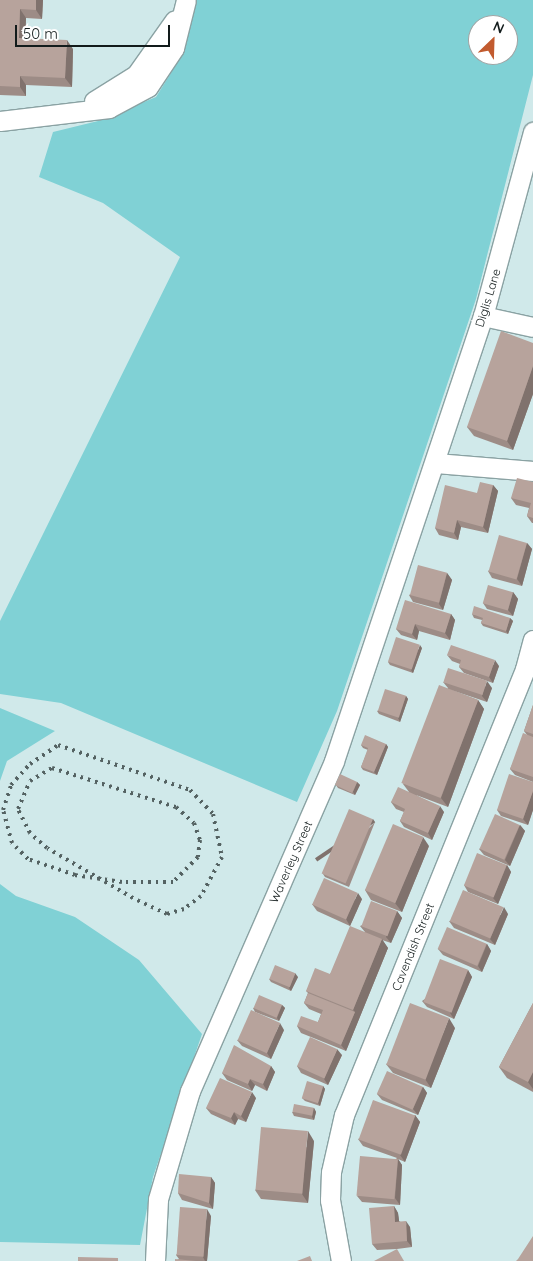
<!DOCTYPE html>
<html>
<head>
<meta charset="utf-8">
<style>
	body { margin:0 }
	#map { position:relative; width:533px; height:1261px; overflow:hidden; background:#d0e9ea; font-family:Quicksand,sans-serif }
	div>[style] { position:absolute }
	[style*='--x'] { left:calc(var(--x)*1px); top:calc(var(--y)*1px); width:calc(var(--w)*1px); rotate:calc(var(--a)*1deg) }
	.green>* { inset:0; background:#80d1d5 }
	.roads { filter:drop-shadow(1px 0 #8aa2a3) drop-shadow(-1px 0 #8aa2a3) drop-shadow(0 1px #8aa2a3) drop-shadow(0 -1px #8aa2a3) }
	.street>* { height:19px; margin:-9.5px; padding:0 9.5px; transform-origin:9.5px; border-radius:9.5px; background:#fff }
	.rail>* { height:4px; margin-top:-2px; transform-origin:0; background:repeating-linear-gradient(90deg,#546262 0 2.5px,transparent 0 7.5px) }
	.wall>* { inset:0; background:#9d8c86 }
	.shaded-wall>* { inset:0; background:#80726d; transform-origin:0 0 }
	.building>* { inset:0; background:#b7a39c; transform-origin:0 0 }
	span { translate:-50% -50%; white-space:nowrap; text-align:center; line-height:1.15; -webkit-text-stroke:4.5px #fff; paint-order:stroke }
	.street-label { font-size:12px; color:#121b1b }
	.north { position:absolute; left:468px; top:15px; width:50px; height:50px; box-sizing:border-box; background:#fff; border:1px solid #a0a4a4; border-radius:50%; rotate:24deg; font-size:14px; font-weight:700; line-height:20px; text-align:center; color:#121b1b }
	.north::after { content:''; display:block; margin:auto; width:18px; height:22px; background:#c25b2f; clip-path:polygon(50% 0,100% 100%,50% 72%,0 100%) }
	.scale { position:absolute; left:15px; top:25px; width:155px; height:22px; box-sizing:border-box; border:2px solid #121b1b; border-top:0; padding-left:6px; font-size:15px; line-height:18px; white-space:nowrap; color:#121b1b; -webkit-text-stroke:4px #fff; paint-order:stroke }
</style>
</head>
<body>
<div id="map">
	<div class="green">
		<div style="clip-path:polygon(evenodd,197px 0,533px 0,533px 75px,476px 299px,337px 711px,297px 802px,61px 703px,0 694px,0 621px,180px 257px,103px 203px,39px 177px,53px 132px,98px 121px,156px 97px,184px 52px,197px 0,478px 25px,508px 25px,508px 55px,478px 55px,478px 25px)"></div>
		<div style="clip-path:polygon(0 708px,55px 731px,7px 761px,0 781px)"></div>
		<div style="clip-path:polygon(0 884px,16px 896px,75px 917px,139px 960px,202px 1034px,153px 1177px,140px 1245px,0 1242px)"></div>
	</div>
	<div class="roads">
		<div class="street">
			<div style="--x:94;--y:101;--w:49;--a:-31.8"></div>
			<div style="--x:136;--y:75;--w:67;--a:-54.7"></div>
			<div style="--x:0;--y:121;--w:110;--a:-6.8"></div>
			<div style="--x:109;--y:108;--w:44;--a:-28.3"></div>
			<div style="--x:148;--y:87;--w:47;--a:-56.3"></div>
			<div style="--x:174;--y:48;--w:49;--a:-76"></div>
			<div style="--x:483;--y:316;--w:51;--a:12.4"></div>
			<div style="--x:436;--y:463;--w:97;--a:4.7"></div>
			<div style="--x:155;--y:1261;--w:62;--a:-87.2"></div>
			<div style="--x:158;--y:1199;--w:113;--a:-73.5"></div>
			<div style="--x:190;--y:1091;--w:360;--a:-66.4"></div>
			<div style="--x:334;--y:761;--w:469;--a:-71.5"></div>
			<div style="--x:483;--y:316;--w:191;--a:-74.8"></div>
			<div style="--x:341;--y:1261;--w:62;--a:-100.2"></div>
			<div style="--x:330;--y:1200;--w:28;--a:-88"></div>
			<div style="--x:331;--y:1172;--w:58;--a:-77.2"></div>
			<div style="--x:344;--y:1115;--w:481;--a:-67.9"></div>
			<div style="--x:525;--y:669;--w:30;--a:-75"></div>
		</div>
	</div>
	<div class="rail">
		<div style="--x:133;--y:898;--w:99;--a:-149.8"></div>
		<div style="--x:47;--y:848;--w:23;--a:-139"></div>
		<div style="--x:30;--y:833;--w:27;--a:-117"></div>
		<div style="--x:18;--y:809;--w:30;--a:-67"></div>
		<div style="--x:30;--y:781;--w:26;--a:-31"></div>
		<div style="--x:52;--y:768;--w:130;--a:17.5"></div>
		<div style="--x:176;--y:807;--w:24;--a:42"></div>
		<div style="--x:194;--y:823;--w:18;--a:71"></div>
		<div style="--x:200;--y:840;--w:17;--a:97"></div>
		<div style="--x:198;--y:857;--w:35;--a:135"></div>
		<div style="--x:173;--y:882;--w:51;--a:180"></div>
		<div style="--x:122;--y:882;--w:48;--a:-171.5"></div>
		<div style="--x:75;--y:875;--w:50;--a:-161.2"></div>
		<div style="--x:28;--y:859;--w:23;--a:-135"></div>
		<div style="--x:12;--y:843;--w:34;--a:-105"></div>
		<div style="--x:3;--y:810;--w:26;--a:-72"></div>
		<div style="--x:11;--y:785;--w:28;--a:-48"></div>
		<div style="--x:30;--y:764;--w:34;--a:-34"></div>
		<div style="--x:58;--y:745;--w:139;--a:18.8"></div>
		<div style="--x:190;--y:790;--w:33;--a:46"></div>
		<div style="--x:213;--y:814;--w:44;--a:78.2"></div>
		<div style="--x:222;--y:857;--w:44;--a:118.3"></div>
		<div style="--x:201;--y:896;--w:21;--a:143"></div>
		<div style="--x:184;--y:909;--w:18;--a:164"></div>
		<div style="--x:167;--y:914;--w:38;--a:-155"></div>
	</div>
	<div class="wall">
		<div style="clip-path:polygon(0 0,43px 0,42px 19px,26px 18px,25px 38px,73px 49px,72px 87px,26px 85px,26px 96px,0 95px)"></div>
		<div style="clip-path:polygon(533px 343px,533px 394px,513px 450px,474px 436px,467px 427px)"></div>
		<div style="clip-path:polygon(533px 482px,533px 523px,532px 523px,527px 516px,529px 508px,516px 505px,511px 498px)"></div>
		<div style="clip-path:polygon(493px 485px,498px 491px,488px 533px,461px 527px,458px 540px,439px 535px,435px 528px,477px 493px)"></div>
		<div style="clip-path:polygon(527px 543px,532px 549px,522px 586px,492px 578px,488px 571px)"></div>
		<div style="clip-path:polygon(447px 573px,452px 580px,443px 610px,413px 602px,409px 595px)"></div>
		<div style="clip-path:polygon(513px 592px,518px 599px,513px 616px,487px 609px,483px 603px)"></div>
		<div style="clip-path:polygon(451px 614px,455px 620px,450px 640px,419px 631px,417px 640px,401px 635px,396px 629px)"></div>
		<div style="clip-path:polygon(472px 614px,510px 618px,513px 621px,508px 634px,483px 626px,481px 623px,482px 620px,474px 618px)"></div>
		<div style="clip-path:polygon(422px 648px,413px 673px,390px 665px,388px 662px)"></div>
		<div style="clip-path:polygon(447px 655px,499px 666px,493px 683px,464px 673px,459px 667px,460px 664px,452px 661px)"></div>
		<div style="clip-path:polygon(443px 682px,492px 688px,487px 702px,451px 690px,478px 700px,484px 709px,448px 807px,416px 795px,444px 812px,432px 840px,404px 827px,400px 821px,404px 812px,396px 809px,391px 802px,409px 792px,403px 784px,448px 688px)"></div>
		<div style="clip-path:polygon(406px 696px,408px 699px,400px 722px,379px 714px,377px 711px)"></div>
		<div style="clip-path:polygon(533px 705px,533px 782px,515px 775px,510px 769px,527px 735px,524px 731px)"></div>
		<div style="clip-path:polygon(386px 744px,388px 747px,377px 775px,363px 770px,361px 767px,368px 750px,363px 748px,361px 745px)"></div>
		<div style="clip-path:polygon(357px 782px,360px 785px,355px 795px,338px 788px,336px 785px)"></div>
		<div style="clip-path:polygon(533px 782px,533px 810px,528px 825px,501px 816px,497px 810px)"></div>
		<div style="clip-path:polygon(375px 822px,349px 887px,325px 877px,323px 874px)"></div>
		<div style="clip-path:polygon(520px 825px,525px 831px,510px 866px,484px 855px,479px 849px)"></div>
		<div style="clip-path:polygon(429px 846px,402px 912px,371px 900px,365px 890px)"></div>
		<div style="clip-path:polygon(507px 865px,511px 872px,498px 904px,468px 892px,464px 885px)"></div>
		<div style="clip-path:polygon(362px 899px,350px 926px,317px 911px,312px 904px)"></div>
		<div style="clip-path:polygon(397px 911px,402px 918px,391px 943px,382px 940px,388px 948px,346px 1051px,301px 1033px,297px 1026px,318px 1022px,321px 1014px,309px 1009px,304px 1003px,308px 993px,306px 991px,330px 974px,365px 932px,360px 926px)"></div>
		<div style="clip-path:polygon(508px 914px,495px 945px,454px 928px,449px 921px)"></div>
		<div style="clip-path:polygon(487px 944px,491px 951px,482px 972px,443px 955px,438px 949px)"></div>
		<div style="clip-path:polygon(468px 970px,472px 977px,454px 1019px,427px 1007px,422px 1001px)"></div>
		<div style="clip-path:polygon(298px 977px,291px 991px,271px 982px,269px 979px)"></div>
		<div style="clip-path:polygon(533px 1003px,533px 1092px,507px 1078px,499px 1067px)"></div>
		<div style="clip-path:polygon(282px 1005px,285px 1008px,279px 1021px,255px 1012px,253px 1008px)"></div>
		<div style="clip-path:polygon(455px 1028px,431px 1088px,393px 1073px,386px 1064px)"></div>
		<div style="clip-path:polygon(284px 1030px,271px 1059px,242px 1046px,237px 1040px)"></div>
		<div style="clip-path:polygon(342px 1055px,328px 1085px,301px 1073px,297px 1066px)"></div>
		<div style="clip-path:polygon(271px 1066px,275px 1072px,267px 1091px,255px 1085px,252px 1091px,227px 1080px,222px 1073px)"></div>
		<div style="clip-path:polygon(323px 1086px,325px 1089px,320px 1106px,305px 1101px,302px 1098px)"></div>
		<div style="clip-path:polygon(423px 1087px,427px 1093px,418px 1115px,382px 1100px,377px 1094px)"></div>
		<div style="clip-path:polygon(256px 1098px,246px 1122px,238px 1119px,235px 1125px,211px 1114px,206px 1108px)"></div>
		<div style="clip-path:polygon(314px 1108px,316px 1112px,314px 1120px,294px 1116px,292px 1112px)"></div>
		<div style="clip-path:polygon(415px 1115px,420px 1122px,405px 1162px,398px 1159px,402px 1165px,400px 1205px,362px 1202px,357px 1196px,397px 1158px,363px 1146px,358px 1139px)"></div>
		<div style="clip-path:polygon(314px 1141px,308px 1203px,261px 1199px,255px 1190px)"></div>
		<div style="clip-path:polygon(211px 1177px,215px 1183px,213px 1209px,182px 1200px,178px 1193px)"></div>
		<div style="clip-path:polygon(394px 1206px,398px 1213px,399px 1221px,410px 1227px,412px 1247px,397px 1249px,402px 1255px,397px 1249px,377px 1250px,372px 1244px)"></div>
		<div style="clip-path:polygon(211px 1216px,207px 1261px,175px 1261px,179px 1259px,176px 1255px)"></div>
	</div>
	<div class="shaded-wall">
		<div style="clip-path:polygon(36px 0,43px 0,42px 19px,36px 10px)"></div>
		<div style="clip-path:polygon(20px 9px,26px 18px,25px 47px,19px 38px)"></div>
		<div style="clip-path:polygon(67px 40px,73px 49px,72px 87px,65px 78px)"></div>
		<div style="clip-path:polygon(20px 76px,26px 85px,26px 96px,20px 87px)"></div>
		<div style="clip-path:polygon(533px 366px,533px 394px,513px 450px,507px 441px)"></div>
		<div style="clip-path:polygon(493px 485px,498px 491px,488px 533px,483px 527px)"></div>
		<div style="clip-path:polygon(457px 520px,461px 527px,458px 540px,454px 533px)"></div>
		<div style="clip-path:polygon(527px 543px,532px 549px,522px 586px,517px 579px)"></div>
		<div style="clip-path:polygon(447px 573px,452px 580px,443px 610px,439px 604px)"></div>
		<div style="clip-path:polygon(513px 592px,518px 599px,513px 616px,508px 610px)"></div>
		<div style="clip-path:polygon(451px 614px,455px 620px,450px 640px,445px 633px)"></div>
		<div style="clip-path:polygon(510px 618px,513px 621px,508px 634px,506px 631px)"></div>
		<div style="clip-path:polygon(415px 624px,419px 631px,417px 640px,412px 634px)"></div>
		<div style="clip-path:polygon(420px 645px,422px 648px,413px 673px,411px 670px)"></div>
		<div style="clip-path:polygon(495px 660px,499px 666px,493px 683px,489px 677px)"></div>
		<div style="clip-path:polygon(487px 681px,492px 688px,487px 702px,482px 696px)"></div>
		<div style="clip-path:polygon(406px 696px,408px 699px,400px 722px,398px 718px)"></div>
		<div style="clip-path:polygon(478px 700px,484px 709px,448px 807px,441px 798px)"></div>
		<div style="clip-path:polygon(386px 744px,388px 747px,377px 775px,374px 772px)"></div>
		<div style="clip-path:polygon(357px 782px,360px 785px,355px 795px,353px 792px)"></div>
		<div style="clip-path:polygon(533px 791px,533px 810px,528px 825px,523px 819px)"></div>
		<div style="clip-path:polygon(440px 806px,444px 812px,432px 840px,428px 833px)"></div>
		<div style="left:373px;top:819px;width:4px;height:70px;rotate:56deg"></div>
		<div style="clip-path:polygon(520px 825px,525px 831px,510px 866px,505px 860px)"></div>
		<div style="clip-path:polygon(423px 837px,429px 846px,402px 912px,395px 903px)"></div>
		<div style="clip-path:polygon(507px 865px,511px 872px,498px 904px,493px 898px)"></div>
		<div style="clip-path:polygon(358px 893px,362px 899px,350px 926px,346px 919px)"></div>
		<div style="clip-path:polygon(504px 907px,508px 914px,495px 945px,490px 939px)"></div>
		<div style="clip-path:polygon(397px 911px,402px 918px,391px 943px,386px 937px)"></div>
		<div style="clip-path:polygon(382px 939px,388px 948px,346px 1051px,341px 1045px,355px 1012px,353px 1010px)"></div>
		<div style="clip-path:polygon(487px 944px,491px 951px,482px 972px,478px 966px)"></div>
		<div style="clip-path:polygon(468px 970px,472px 977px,454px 1019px,450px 1013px)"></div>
		<div style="clip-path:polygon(295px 973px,298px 977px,291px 991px,289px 988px)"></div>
		<div style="clip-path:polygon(282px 1005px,285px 1008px,279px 1021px,277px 1018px)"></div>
		<div style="clip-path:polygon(449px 1018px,455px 1028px,431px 1088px,425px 1079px)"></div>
		<div style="clip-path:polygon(280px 1023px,284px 1030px,271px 1059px,267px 1053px)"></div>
		<div style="clip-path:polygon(337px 1049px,342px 1055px,328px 1085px,324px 1079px)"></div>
		<div style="clip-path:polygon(271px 1066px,275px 1072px,267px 1091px,263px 1084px)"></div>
		<div style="clip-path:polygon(533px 1072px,533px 1089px,528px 1082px)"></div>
		<div style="clip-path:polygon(250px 1079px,255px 1085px,252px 1091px,248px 1084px)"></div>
		<div style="clip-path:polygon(323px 1086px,325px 1089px,320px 1106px,318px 1103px)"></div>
		<div style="clip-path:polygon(423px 1087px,427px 1093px,418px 1115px,413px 1109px)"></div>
		<div style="clip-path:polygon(252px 1092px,256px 1098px,246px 1122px,241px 1116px)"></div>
		<div style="clip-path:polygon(314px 1108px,316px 1112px,314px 1120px,312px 1117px)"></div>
		<div style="clip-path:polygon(234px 1112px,238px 1119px,235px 1125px,231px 1118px)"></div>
		<div style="clip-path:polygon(415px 1115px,420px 1122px,405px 1162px,400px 1155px)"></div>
		<div style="clip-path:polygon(308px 1131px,314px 1141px,308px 1203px,302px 1194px)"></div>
		<div style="clip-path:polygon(398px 1159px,402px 1165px,400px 1205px,395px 1198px)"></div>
		<div style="clip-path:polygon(211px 1177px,215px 1183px,213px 1209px,209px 1203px)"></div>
		<div style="clip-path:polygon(394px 1206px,398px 1213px,400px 1228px,395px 1222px)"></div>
		<div style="clip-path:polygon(207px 1209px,211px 1216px,207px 1261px,205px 1261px,203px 1257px)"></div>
		<div style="clip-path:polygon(406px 1221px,410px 1227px,412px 1247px,407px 1241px)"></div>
	</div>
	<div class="building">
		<div style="clip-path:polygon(0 0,36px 0,36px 10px,20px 9px,19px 38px,67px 40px,65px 78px,20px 76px,20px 87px,0 86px)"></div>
		<div style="clip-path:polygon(501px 331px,533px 343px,533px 366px,507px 441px,467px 427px)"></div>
		<div style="clip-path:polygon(517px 478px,533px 482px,533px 518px,527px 516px,531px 503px,511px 498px)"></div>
		<div style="clip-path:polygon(480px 482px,493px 485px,483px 527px,457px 520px,454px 533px,435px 528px,445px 485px,477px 493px)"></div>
		<div style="left:499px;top:535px;width:29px;height:38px;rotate:16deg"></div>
		<div style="left:418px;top:565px;width:30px;height:31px;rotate:15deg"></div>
		<div style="left:488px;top:585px;width:26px;height:19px;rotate:16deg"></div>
		<div style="clip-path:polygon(405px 600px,451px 614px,445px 633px,415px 624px,412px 634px,396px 629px)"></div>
		<div style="clip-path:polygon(474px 606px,510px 618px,506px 631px,481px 623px,483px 618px,472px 614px)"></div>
		<div style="left:396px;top:637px;width:25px;height:26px;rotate:18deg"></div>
		<div style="clip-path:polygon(451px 645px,495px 660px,489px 677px,459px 667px,461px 660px,447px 655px)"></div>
		<div style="left:448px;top:668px;width:41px;height:15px;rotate:18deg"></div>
		<div style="left:439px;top:685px;width:42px;height:105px;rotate:21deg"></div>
		<div style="left:385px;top:689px;width:22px;height:23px;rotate:18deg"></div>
		<div style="clip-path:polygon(533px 705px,533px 734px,524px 731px)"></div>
		<div style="clip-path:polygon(523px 733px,533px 737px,533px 777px,510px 769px)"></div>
		<div style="clip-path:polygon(365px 735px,386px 744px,374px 772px,361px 767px,368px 748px,361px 745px)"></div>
		<div style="left:340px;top:774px;width:19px;height:12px;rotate:25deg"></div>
		<div style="clip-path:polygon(509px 774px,533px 782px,533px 791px,523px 819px,497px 810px)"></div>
		<div style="clip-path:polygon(398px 787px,440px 806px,428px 833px,400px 821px,405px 809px,391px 802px)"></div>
		<div style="left:349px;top:809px;width:26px;height:70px;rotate:23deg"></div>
		<div style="left:495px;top:814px;width:27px;height:38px;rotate:24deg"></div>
		<div style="left:393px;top:824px;width:33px;height:72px;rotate:23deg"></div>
		<div style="left:477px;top:853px;width:32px;height:35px;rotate:22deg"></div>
		<div style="left:324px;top:878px;width:37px;height:29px;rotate:24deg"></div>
		<div style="left:463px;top:890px;width:44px;height:34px;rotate:23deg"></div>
		<div style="left:371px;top:901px;width:28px;height:27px;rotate:21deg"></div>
		<div style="clip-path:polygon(350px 926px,382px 939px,353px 1010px,306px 991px,315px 968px,330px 974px)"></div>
		<div style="left:447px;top:927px;width:43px;height:24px;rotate:23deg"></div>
		<div style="left:440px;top:959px;width:30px;height:46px;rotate:21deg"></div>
		<div style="left:275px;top:965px;width:22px;height:15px;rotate:22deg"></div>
		<div style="clip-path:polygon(308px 993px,355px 1012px,341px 1045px,297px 1026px,301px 1016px,318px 1022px,323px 1010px,304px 1003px)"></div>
		<div style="left:259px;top:995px;width:25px;height:14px;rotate:23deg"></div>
		<div style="left:410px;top:1003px;width:42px;height:66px;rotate:21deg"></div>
		<div style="clip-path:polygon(533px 1003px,533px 1072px,528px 1082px,499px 1067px)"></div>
		<div style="left:251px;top:1010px;width:32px;height:33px;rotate:24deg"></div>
		<div style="left:310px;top:1037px;width:30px;height:32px;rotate:24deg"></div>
		<div style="clip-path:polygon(234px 1045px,271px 1066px,263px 1084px,250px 1079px,248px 1084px,222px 1073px)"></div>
		<div style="left:387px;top:1071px;width:39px;height:25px;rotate:24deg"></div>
		<div style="clip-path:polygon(220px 1078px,252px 1092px,241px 1116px,234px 1112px,231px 1118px,206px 1108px)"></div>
		<div style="left:307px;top:1081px;width:17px;height:18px;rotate:17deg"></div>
		<div style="left:373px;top:1100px;width:45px;height:42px;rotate:20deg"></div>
		<div style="left:294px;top:1104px;width:20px;height:8px;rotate:11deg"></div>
		<div style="left:261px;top:1127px;width:47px;height:63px;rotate:5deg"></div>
		<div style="left:360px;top:1156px;width:38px;height:40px;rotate:5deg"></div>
		<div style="clip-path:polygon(179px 1174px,211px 1177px,209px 1203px,178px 1193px)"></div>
		<div style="clip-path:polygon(394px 1206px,395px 1222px,406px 1221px,407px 1241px,372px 1244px,369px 1208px)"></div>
		<div style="left:180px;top:1207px;width:27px;height:48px;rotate:4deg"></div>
		<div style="clip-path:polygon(533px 1236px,533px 1261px,516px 1261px,518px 1259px)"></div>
		<div style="clip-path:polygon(397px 1249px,404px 1261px,374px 1261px)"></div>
		<div style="clip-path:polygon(310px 1256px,312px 1261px,297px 1261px)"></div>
		<div style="clip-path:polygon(78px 1257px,118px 1258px,118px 1261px,78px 1261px)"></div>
		<div style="clip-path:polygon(175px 1259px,196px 1261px,175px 1261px)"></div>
	</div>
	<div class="street-label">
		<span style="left:488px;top:298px;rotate:-73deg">Diglis Lane</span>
		<span style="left:291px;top:862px;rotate:-66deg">Waverley Street</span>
		<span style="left:413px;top:947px;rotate:-68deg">Cavendish Street</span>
	</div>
	<div class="north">N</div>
	<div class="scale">50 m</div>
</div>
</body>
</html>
